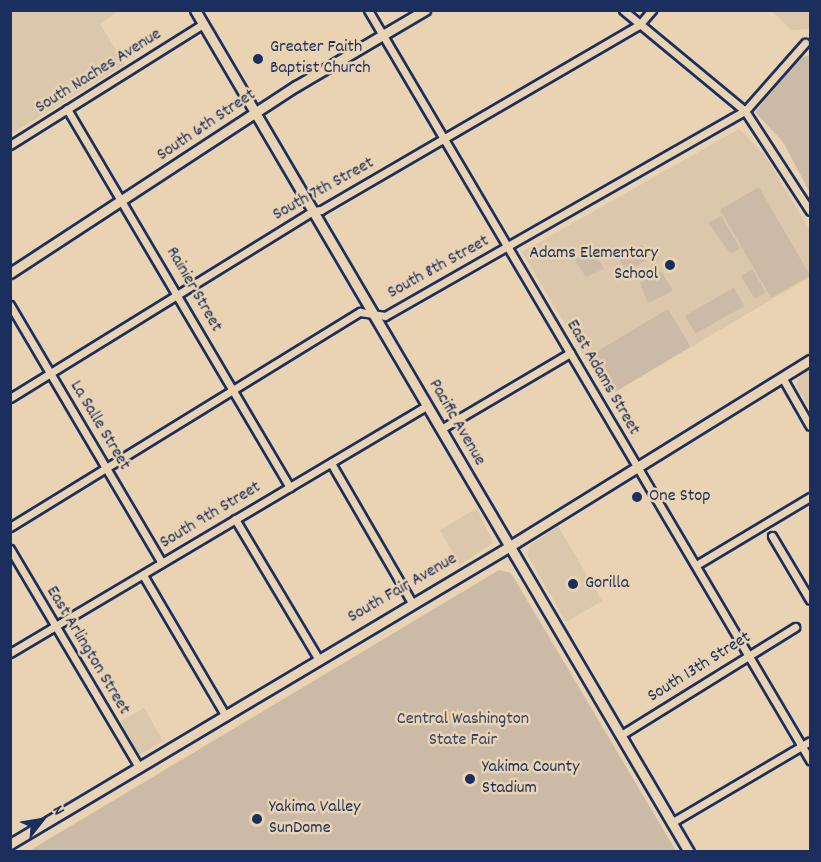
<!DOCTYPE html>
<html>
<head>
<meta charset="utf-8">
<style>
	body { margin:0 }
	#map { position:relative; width:821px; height:862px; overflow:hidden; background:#e9d3b2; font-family:Dekko,sans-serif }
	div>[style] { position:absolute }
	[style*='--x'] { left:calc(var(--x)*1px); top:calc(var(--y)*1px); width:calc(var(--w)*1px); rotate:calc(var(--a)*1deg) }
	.built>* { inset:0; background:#dac7ac; transform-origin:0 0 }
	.green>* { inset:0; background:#cbbba6; transform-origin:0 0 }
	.roads { filter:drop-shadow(2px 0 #1b2f5e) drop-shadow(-2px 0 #1b2f5e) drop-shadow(0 2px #1b2f5e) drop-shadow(0 -2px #1b2f5e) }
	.minor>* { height:7px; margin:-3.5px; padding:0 3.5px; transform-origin:3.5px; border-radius:3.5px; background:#e9d3b2 }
	.tertiary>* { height:9px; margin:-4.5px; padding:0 4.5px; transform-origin:4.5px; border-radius:4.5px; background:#e9d3b2 }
	.dots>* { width:16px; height:16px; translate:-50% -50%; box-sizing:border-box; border:3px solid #e9d3b2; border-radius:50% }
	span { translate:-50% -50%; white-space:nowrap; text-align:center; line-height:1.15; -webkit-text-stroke:5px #e9d3b2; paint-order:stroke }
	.poi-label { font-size:18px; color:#1b2f5e }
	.left { translate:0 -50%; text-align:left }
	.right { translate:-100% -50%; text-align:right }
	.street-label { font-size:18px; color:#1b2f5e }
	.park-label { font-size:18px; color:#354469 }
	.frame { position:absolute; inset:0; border:12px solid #1b2f5e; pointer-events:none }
	.north { position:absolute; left:12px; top:790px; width:60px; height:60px; -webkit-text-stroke:4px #e9d3b2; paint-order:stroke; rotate:59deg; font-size:16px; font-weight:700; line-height:24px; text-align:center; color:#1b2f5e }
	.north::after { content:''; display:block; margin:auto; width:21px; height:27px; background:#1b2f5e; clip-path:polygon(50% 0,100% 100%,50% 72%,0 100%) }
</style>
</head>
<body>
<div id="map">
	<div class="built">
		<div style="clip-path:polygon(11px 10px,118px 11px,100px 24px,125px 64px,11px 134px)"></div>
		<div style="clip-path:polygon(772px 11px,810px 11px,810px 29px,791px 30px)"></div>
		<div style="clip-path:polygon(739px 129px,764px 154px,810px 230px,810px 277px,608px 396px,522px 252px)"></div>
		<div style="clip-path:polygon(810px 369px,810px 410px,796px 385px,800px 376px)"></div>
		<div style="clip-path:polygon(477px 508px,493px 543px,460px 565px,440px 530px)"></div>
		<div style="clip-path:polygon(558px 526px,602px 601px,566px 622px,528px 556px,529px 546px)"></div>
		<div style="left:144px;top:708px;width:38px;height:30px;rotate:60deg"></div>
	</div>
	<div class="green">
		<div style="clip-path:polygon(810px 55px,810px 193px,783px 142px,755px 112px,800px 58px)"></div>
		<div style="left:759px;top:187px;width:102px;height:45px;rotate:60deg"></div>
		<div style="clip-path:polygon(721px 216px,740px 248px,731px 254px,708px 223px)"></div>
		<div style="clip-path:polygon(641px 245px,649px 251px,648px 259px,628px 271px,618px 258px)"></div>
		<div style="clip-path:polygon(584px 255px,598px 259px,604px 269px,586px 277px,575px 260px)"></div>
		<div style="left:752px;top:269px;width:27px;height:13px;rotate:59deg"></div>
		<div style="clip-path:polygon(661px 271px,673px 291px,648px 303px,640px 283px)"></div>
		<div style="left:734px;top:288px;width:21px;height:56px;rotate:61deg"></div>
		<div style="left:668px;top:309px;width:44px;height:88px;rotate:59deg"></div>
		<div style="clip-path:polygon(499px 570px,511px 573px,676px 851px,29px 851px)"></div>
	</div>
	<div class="roads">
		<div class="minor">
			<div style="--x:368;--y:10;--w:871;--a:59.49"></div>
			<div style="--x:623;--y:10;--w:158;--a:39.6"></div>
			<div style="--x:745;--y:111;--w:119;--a:57"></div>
			<div style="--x:67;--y:109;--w:439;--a:59.5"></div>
			<div style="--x:10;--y:145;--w:228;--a:-32.1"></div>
			<div style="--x:10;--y:305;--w:299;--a:59.5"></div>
			<div style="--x:782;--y:377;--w:56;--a:60.3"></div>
			<div style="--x:10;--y:398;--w:356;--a:-31.7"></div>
			<div style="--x:313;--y:211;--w:8;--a:-7"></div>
			<div style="--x:321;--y:210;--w:368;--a:-30.2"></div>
			<div style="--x:639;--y:25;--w:20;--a:-49"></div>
			<div style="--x:441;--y:429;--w:150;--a:-30.5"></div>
			<div style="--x:331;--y:463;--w:162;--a:59.9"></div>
			<div style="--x:235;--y:519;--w:162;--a:59.2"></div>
			<div style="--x:10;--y:527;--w:411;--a:-31.6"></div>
			<div style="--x:360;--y:312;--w:25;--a:9"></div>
			<div style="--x:385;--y:316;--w:414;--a:-29.7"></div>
			<div style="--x:745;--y:111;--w:91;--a:-48.6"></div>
			<div style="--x:772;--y:536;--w:74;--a:59.3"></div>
			<div style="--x:10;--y:549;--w:253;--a:59.4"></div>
			<div style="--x:698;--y:564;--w:131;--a:-30.9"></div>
			<div style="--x:143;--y:575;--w:162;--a:59.6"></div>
			<div style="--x:10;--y:653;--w:485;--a:-30.7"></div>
			<div style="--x:621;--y:735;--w:205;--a:-31.8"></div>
			<div style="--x:671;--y:823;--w:161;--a:-30.5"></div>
		</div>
		<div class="tertiary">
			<div style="--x:195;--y:10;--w:976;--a:59.6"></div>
			<div style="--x:10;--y:273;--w:342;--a:-33.2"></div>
			<div style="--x:296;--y:86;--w:150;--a:-30.5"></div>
			<div style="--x:10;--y:844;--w:582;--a:-30.79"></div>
			<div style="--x:510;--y:546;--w:353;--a:-31.8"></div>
		</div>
	</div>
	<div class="dots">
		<div style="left:258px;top:59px;background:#1b2f5e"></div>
		<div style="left:670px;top:265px;background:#1b2f5e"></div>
		<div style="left:637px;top:497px;background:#1b2f5e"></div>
		<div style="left:573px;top:584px;background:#1b2f5e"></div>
		<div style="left:470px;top:779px;background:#1b2f5e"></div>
		<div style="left:257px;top:819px;background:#1b2f5e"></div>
	</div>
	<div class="poi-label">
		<span class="left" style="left:270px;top:59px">Greater Faith<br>Baptist Church</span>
		<span class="right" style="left:658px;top:265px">Adams Elementary<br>School</span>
		<span class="left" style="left:649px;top:497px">One Stop</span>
		<span class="left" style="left:585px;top:584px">Gorilla</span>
		<span class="left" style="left:482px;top:779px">Yakima County<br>Stadium</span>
		<span class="left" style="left:269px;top:819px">Yakima Valley<br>SunDome</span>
	</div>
	<div class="street-label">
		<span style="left:99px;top:72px;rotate:-32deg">South Naches Avenue</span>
		<span style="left:207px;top:126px;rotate:-34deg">South 6th Street</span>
		<span style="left:324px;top:190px;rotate:-29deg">South 7th Street</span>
		<span style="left:439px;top:268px;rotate:-29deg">South 8th Street</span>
		<span style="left:193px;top:290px;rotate:60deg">Rainier Street</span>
		<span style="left:602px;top:378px;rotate:60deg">East Adams Street</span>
		<span style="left:456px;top:423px;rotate:60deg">Pacific Avenue</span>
		<span style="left:99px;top:426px;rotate:59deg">La Salle Street</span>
		<span style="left:211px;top:516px;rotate:-31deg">South 9th Street</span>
		<span style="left:403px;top:589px;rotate:-30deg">South Fair Avenue</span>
		<span style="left:87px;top:651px;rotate:59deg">East Arlington Street</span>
		<span style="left:700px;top:668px;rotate:-32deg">South 13th Street</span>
	</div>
	<div class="park-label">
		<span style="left:463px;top:731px">Central Washington<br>State Fair</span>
	</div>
	<div class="frame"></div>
	<div class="north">N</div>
</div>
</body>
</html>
